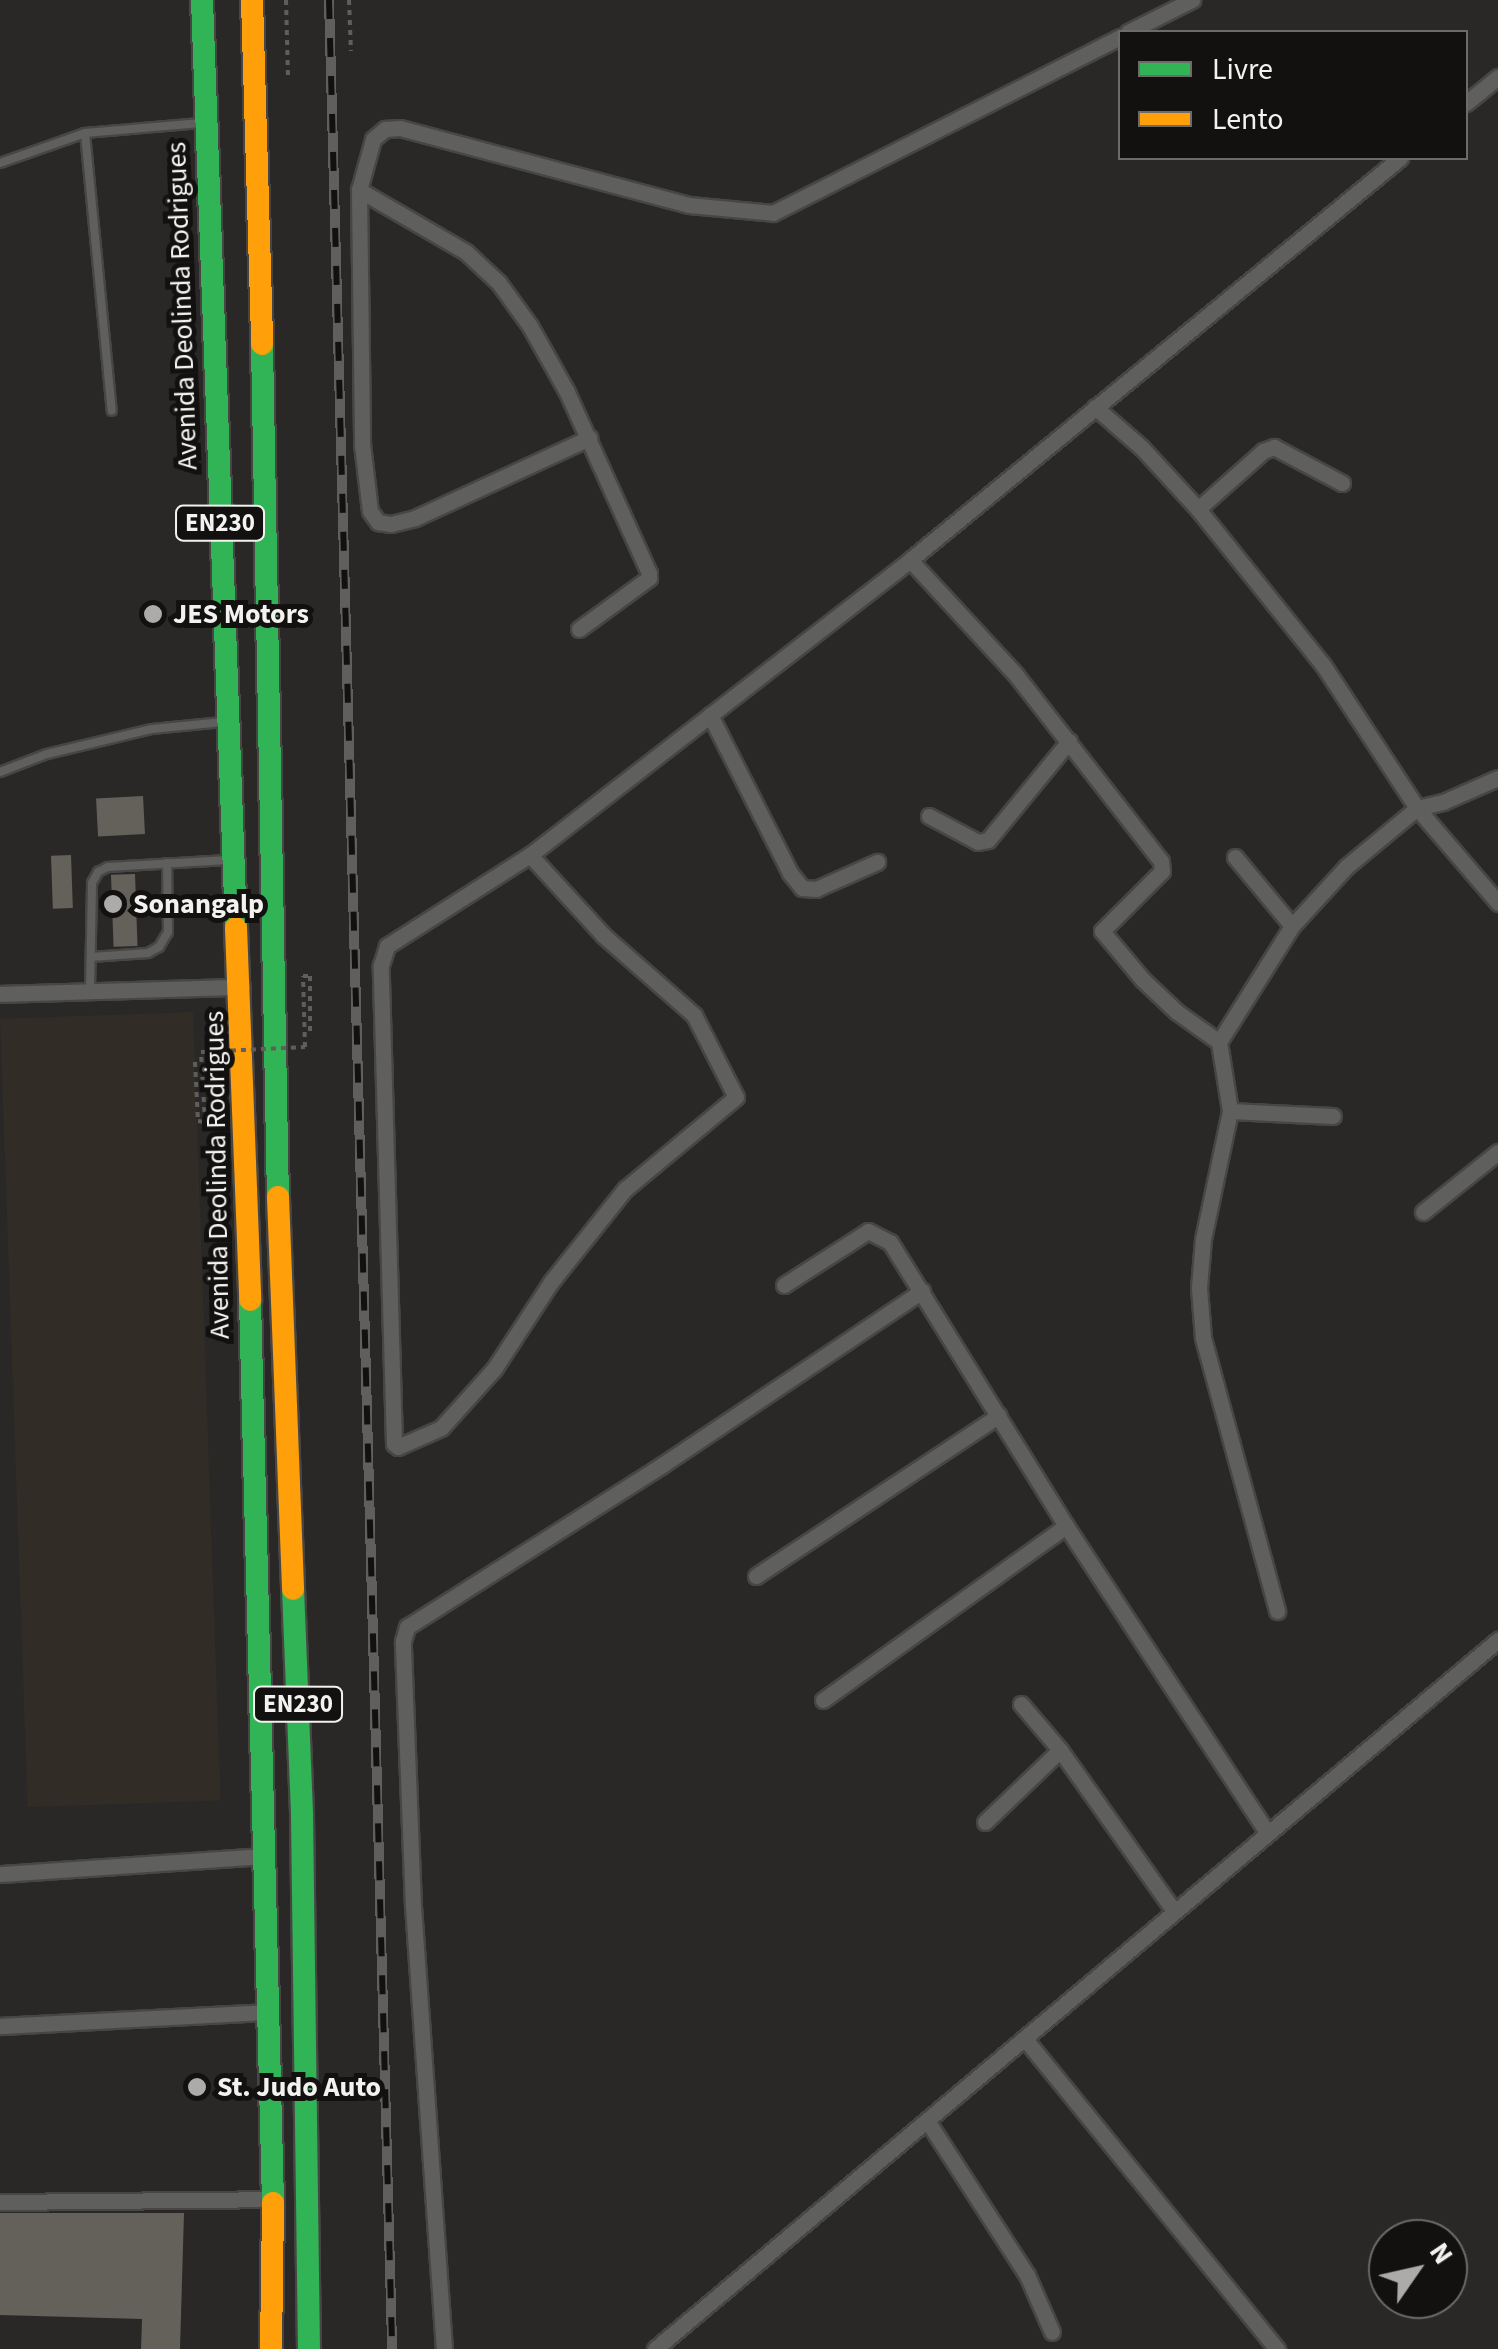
<!DOCTYPE html>
<html>
<head>
<meta charset="utf-8">
<style>
	body { margin:0 }
	#map { position:relative; width:1498px; height:2349px; overflow:hidden; background:#292827; font-family:"Source Sans 3",sans-serif }
	div>[style] { position:absolute }
	[style*='--x'] { left:calc(var(--x)*1px); top:calc(var(--y)*1px); width:calc(var(--w)*1px); rotate:calc(var(--a)*1deg) }
	.built>* { inset:0; background:#312d26; transform-origin:0 0 }
	.building>* { inset:0; background:#64615a; transform-origin:0 0 }
	.path>* { height:4px; margin-top:-2px; transform-origin:0; background:repeating-linear-gradient(90deg,#5f5e5d 0 5px,transparent 0 10px) }
	.roads { filter:drop-shadow(2px 0 #474645) drop-shadow(-2px 0 #474645) drop-shadow(0 2px #474645) drop-shadow(0 -2px #474645) }
	.lane>* { height:8px; margin:-4px; padding:0 4px; transform-origin:4px; border-radius:4px; background:#5f5f5e }
	.street>* { height:15px; margin:-7.5px; padding:0 7.5px; transform-origin:7.5px; border-radius:7.5px; background:#5f5f5e }
	.fast>* { height:22px; margin:-11px; padding:0 11px; transform-origin:11px; border-radius:11px; background:#30b455 }
	.slow>* { height:22px; margin:-11px; padding:0 11px; transform-origin:11px; border-radius:11px; background:#ff9f0a }
	.rail>* { height:10px; margin-top:-5px; transform-origin:0; background:repeating-linear-gradient(90deg,#121110 0 19px,#605f5e 0 38px); box-sizing:border-box; border-block:2px solid #605f5e }
	.path-bridge>* { height:4px; margin-top:-2px; transform-origin:0; background:repeating-linear-gradient(90deg,#5f5e5d 0 5px,transparent 0 10px) }
	.dots>* { width:28px; height:28px; translate:-50% -50%; box-sizing:border-box; border:5px solid #121110; border-radius:50% }
	span { translate:-50% -50%; white-space:nowrap; text-align:center; line-height:1.15; -webkit-text-stroke:10px #121110; paint-order:stroke }
	.shield-label span { padding:2px 8px; background:#121110; border:2px solid; border-radius:8px; -webkit-text-stroke-width:0 }
	.shield-label { font-size:25px; color:#f3f2f0; font-weight:700 }
	.street-label { font-size:28px; color:#f3f2f0 }
	.poi-label { font-size:28px; color:#f3f2f0; font-weight:700 }
	.left { translate:0 -50%; text-align:left }
	.legend { position:absolute; left:1118px; top:30px; width:350px; height:130px; box-sizing:border-box; background:#121110; border:2px solid #6c6b6a; margin:0; padding:12px 18px; list-style:none; font-size:30px; color:#f3f2f0 }
	.legend li { display:flex; align-items:center; gap:20px; height:50px }
	.legend b { width:50px; border:2px solid #6c6b6a }
	.north { position:absolute; left:1368px; top:2219px; width:100px; height:100px; box-sizing:border-box; background:#121110; border:2px solid #6c6b6a; border-radius:50%; rotate:56deg; font-size:28px; font-weight:700; line-height:40px; text-align:center; color:#f3f2f0 }
	.north::after { content:''; display:block; margin:auto; width:35px; height:45px; background:#acabaa; clip-path:polygon(50% 0,100% 100%,50% 72%,0 100%) }
</style>
</head>
<body>
<div id="map">
	<div class="built">
		<div style="left:193px;top:1012px;width:789px;height:193px;rotate:88deg"></div>
	</div>
	<div class="building">
		<div style="left:143px;top:796px;width:38px;height:47px;rotate:87deg"></div>
		<div style="left:71px;top:855px;width:53px;height:20px;rotate:88deg"></div>
		<div style="left:135px;top:874px;width:72px;height:24px;rotate:88deg"></div>
		<div style="clip-path:polygon(0 2213px,184px 2213px,180px 2349px,141px 2349px,142px 2319px,0 2315px)"></div>
	</div>
	<div class="path">
		<div style="--x:286;--y:0;--w:77;--a:88.5"></div>
		<div style="--x:349;--y:0;--w:51;--a:87.8"></div>
		<div style="--x:305;--y:1047;--w:71;--a:-91.6"></div>
		<div style="--x:303;--y:976;--w:7;--a:0"></div>
		<div style="--x:310;--y:976;--w:60;--a:90"></div>
		<div style="--x:195;--y:1062;--w:59;--a:87.1"></div>
		<div style="--x:198;--y:1121;--w:7;--a:8"></div>
		<div style="--x:205;--y:1122;--w:70;--a:-93.3"></div>
	</div>
	<div class="roads">
		<div class="lane">
			<div style="--x:85;--y:133;--w:279;--a:84.5"></div>
			<div style="--x:0;--y:163;--w:90;--a:-19.4"></div>
			<div style="--x:85;--y:133;--w:116;--a:-4.9"></div>
			<div style="--x:0;--y:772;--w:50;--a:-21"></div>
			<div style="--x:47;--y:754;--w:108;--a:-13.4"></div>
			<div style="--x:152;--y:729;--w:71;--a:-5.6"></div>
			<div style="--x:91;--y:957;--w:57;--a:-4"></div>
			<div style="--x:148;--y:953;--w:13;--a:-29"></div>
			<div style="--x:159;--y:947;--w:17;--a:-59"></div>
			<div style="--x:168;--y:932;--w:69;--a:-90.8"></div>
			<div style="--x:90;--y:990;--w:107;--a:-88.9"></div>
			<div style="--x:92;--y:883;--w:13;--a:-61"></div>
			<div style="--x:98;--y:872;--w:11;--a:-27"></div>
			<div style="--x:108;--y:867;--w:120;--a:-3.3"></div>
		</div>
		<div class="street">
			<div style="--x:1128;--y:32;--w:72;--a:-26.6"></div>
			<div style="--x:1466;--y:103;--w:41;--a:-39.1"></div>
			<div style="--x:359;--y:190;--w:254;--a:89.3"></div>
			<div style="--x:362;--y:444;--w:67;--a:83.2"></div>
			<div style="--x:370;--y:511;--w:14;--a:54"></div>
			<div style="--x:378;--y:522;--w:13;--a:9"></div>
			<div style="--x:391;--y:524;--w:25;--a:-14"></div>
			<div style="--x:415;--y:518;--w:192;--a:-24.7"></div>
			<div style="--x:1095;--y:407;--w:62;--a:41.1"></div>
			<div style="--x:1142;--y:448;--w:83;--a:47.4"></div>
			<div style="--x:1198;--y:509;--w:200;--a:51.3"></div>
			<div style="--x:1323;--y:665;--w:171;--a:56.7"></div>
			<div style="--x:1417;--y:808;--w:125;--a:49.5"></div>
			<div style="--x:1198;--y:509;--w:87;--a:-41.7"></div>
			<div style="--x:1263;--y:451;--w:12;--a:-20"></div>
			<div style="--x:1274;--y:447;--w:77;--a:27.9"></div>
			<div style="--x:910;--y:560;--w:156;--a:47.3"></div>
			<div style="--x:1016;--y:675;--w:236;--a:52.1"></div>
			<div style="--x:1161;--y:861;--w:10;--a:84"></div>
			<div style="--x:1162;--y:871;--w:85;--a:135"></div>
			<div style="--x:1102;--y:931;--w:64;--a:50.1"></div>
			<div style="--x:1143;--y:980;--w:47;--a:43.3"></div>
			<div style="--x:1177;--y:1012;--w:52;--a:35.5"></div>
			<div style="--x:1219;--y:1042;--w:70;--a:80.9"></div>
			<div style="--x:1230;--y:1111;--w:131;--a:101.9"></div>
			<div style="--x:1203;--y:1239;--w:49;--a:94.7"></div>
			<div style="--x:1199;--y:1288;--w:50;--a:85.4"></div>
			<div style="--x:1203;--y:1338;--w:283;--a:74.8"></div>
			<div style="--x:579;--y:629;--w:87;--a:-36.1"></div>
			<div style="--x:649;--y:578;--w:5;--a:-90"></div>
			<div style="--x:649;--y:573;--w:199;--a:-114.4"></div>
			<div style="--x:567;--y:392;--w:76;--a:-119.3"></div>
			<div style="--x:530;--y:326;--w:53;--a:-125.8"></div>
			<div style="--x:499;--y:283;--w:45;--a:-136.8"></div>
			<div style="--x:466;--y:252;--w:124;--a:-149.9"></div>
			<div style="--x:359;--y:190;--w:53;--a:-74.6"></div>
			<div style="--x:373;--y:139;--w:16;--a:-40"></div>
			<div style="--x:385;--y:129;--w:15;--a:-4"></div>
			<div style="--x:400;--y:128;--w:299;--a:14.9"></div>
			<div style="--x:689;--y:205;--w:84;--a:5.4"></div>
			<div style="--x:773;--y:213;--w:389;--a:-26.9"></div>
			<div style="--x:710;--y:715;--w:177;--a:63.1"></div>
			<div style="--x:790;--y:873;--w:19;--a:51"></div>
			<div style="--x:802;--y:888;--w:14;--a:4"></div>
			<div style="--x:816;--y:889;--w:67;--a:-23.9"></div>
			<div style="--x:929;--y:816;--w:55;--a:28"></div>
			<div style="--x:978;--y:842;--w:10;--a:-11"></div>
			<div style="--x:988;--y:840;--w:128;--a:-50.7"></div>
			<div style="--x:530;--y:855;--w:108;--a:47.6"></div>
			<div style="--x:603;--y:935;--w:121;--a:41.3"></div>
			<div style="--x:694;--y:1015;--w:92;--a:62.9"></div>
			<div style="--x:736;--y:1097;--w:144;--a:140.3"></div>
			<div style="--x:625;--y:1189;--w:119;--a:128.5"></div>
			<div style="--x:551;--y:1282;--w:104;--a:123.2"></div>
			<div style="--x:494;--y:1369;--w:79;--a:131.9"></div>
			<div style="--x:441;--y:1428;--w:47;--a:156.2"></div>
			<div style="--x:398;--y:1447;--w:5;--a:-143"></div>
			<div style="--x:394;--y:1444;--w:479;--a:-91.6"></div>
			<div style="--x:381;--y:965;--w:20;--a:-72"></div>
			<div style="--x:387;--y:946;--w:169;--a:-32.5"></div>
			<div style="--x:530;--y:855;--w:481;--a:-37.8"></div>
			<div style="--x:910;--y:560;--w:634;--a:-39.37"></div>
			<div style="--x:1235;--y:857;--w:89;--a:50.4"></div>
			<div style="--x:0;--y:994;--w:242;--a:-1.7"></div>
			<div style="--x:1219;--y:1042;--w:137;--a:-57.8"></div>
			<div style="--x:1292;--y:926;--w:80;--a:-47.5"></div>
			<div style="--x:1346;--y:867;--w:92;--a:-39.7"></div>
			<div style="--x:1417;--y:808;--w:27;--a:-13"></div>
			<div style="--x:1443;--y:802;--w:60;--a:-23.6"></div>
			<div style="--x:1230;--y:1111;--w:103;--a:2.8"></div>
			<div style="--x:1423;--y:1212;--w:96;--a:-38.7"></div>
			<div style="--x:784;--y:1285;--w:100;--a:-32.7"></div>
			<div style="--x:868;--y:1231;--w:25;--a:27"></div>
			<div style="--x:890;--y:1242;--w:334;--a:58.2"></div>
			<div style="--x:1066;--y:1526;--w:367;--a:56.7"></div>
			<div style="--x:756;--y:1576;--w:291;--a:-33.5"></div>
			<div style="--x:823;--y:1700;--w:299;--a:-35.6"></div>
			<div style="--x:1021;--y:1704;--w:60;--a:49.7"></div>
			<div style="--x:1060;--y:1750;--w:197;--a:54.7"></div>
			<div style="--x:985;--y:1822;--w:104;--a:-43.8"></div>
			<div style="--x:0;--y:1874;--w:264;--a:-3.9"></div>
			<div style="--x:0;--y:2026;--w:267;--a:-3"></div>
			<div style="--x:1025;--y:2039;--w:400;--a:50.9"></div>
			<div style="--x:928;--y:2122;--w:182;--a:57.1"></div>
			<div style="--x:1027;--y:2275;--w:62;--a:66.3"></div>
			<div style="--x:0;--y:2202;--w:273;--a:-0.6"></div>
			<div style="--x:444;--y:2349;--w:443;--a:-94"></div>
			<div style="--x:413;--y:1907;--w:266;--a:-92.2"></div>
			<div style="--x:403;--y:1641;--w:15;--a:-74"></div>
			<div style="--x:407;--y:1627;--w:302;--a:-32.4"></div>
			<div style="--x:662;--y:1465;--w:313;--a:-33.8"></div>
			<div style="--x:655;--y:2349;--w:1102;--a:-40.07"></div>
		</div>
		<div class="fast">
			<div style="--x:202;--y:0;--w:929;--a:87.9"></div>
			<div style="--x:262;--y:344;--w:853;--a:88.93"></div>
			<div style="--x:250;--y:1300;--w:903;--a:88.54"></div>
			<div style="--x:293;--y:1589;--w:227;--a:87.7"></div>
			<div style="--x:302;--y:1816;--w:533;--a:89.25"></div>
		</div>
		<div class="slow">
			<div style="--x:252;--y:0;--w:344;--a:88.3"></div>
			<div style="--x:236;--y:928;--w:372;--a:87.8"></div>
			<div style="--x:278;--y:1197;--w:392;--a:87.8"></div>
			<div style="--x:271;--y:2349;--w:146;--a:-89.2"></div>
		</div>
	</div>
	<div class="rail">
		<div style="--x:329;--y:0;--w:2350;--a:88.46"></div>
	</div>
	<div class="path-bridge">
		<div style="--x:201;--y:1052;--w:104;--a:-2.8"></div>
	</div>
	<div class="dots">
		<div style="left:153px;top:614px;background:#acabaa"></div>
		<div style="left:113px;top:904px;background:#acabaa"></div>
		<div style="left:197px;top:2087px;background:#acabaa"></div>
	</div>
	<div class="shield-label">
		<span style="left:220px;top:523px">EN230</span>
		<span style="left:298px;top:1704px">EN230</span>
	</div>
	<div class="street-label">
		<span style="left:182px;top:306px;rotate:-92deg">Avenida Deolinda Rodrigues</span>
		<span style="left:217px;top:1175px;rotate:-91deg">Avenida Deolinda Rodrigues</span>
	</div>
	<div class="poi-label">
		<span class="left" style="left:173px;top:614px">JES Motors</span>
		<span class="left" style="left:133px;top:904px">Sonangalp</span>
		<span class="left" style="left:217px;top:2087px">St. Judo Auto</span>
	</div>
	<ul class="legend">
	<li><b style="height:12px;background:#30b455"></b>Livre</li>
	<li><b style="height:12px;background:#ff9f0a"></b>Lento</li>
	</ul>
	<div class="north">N</div>
</div>
</body>
</html>
